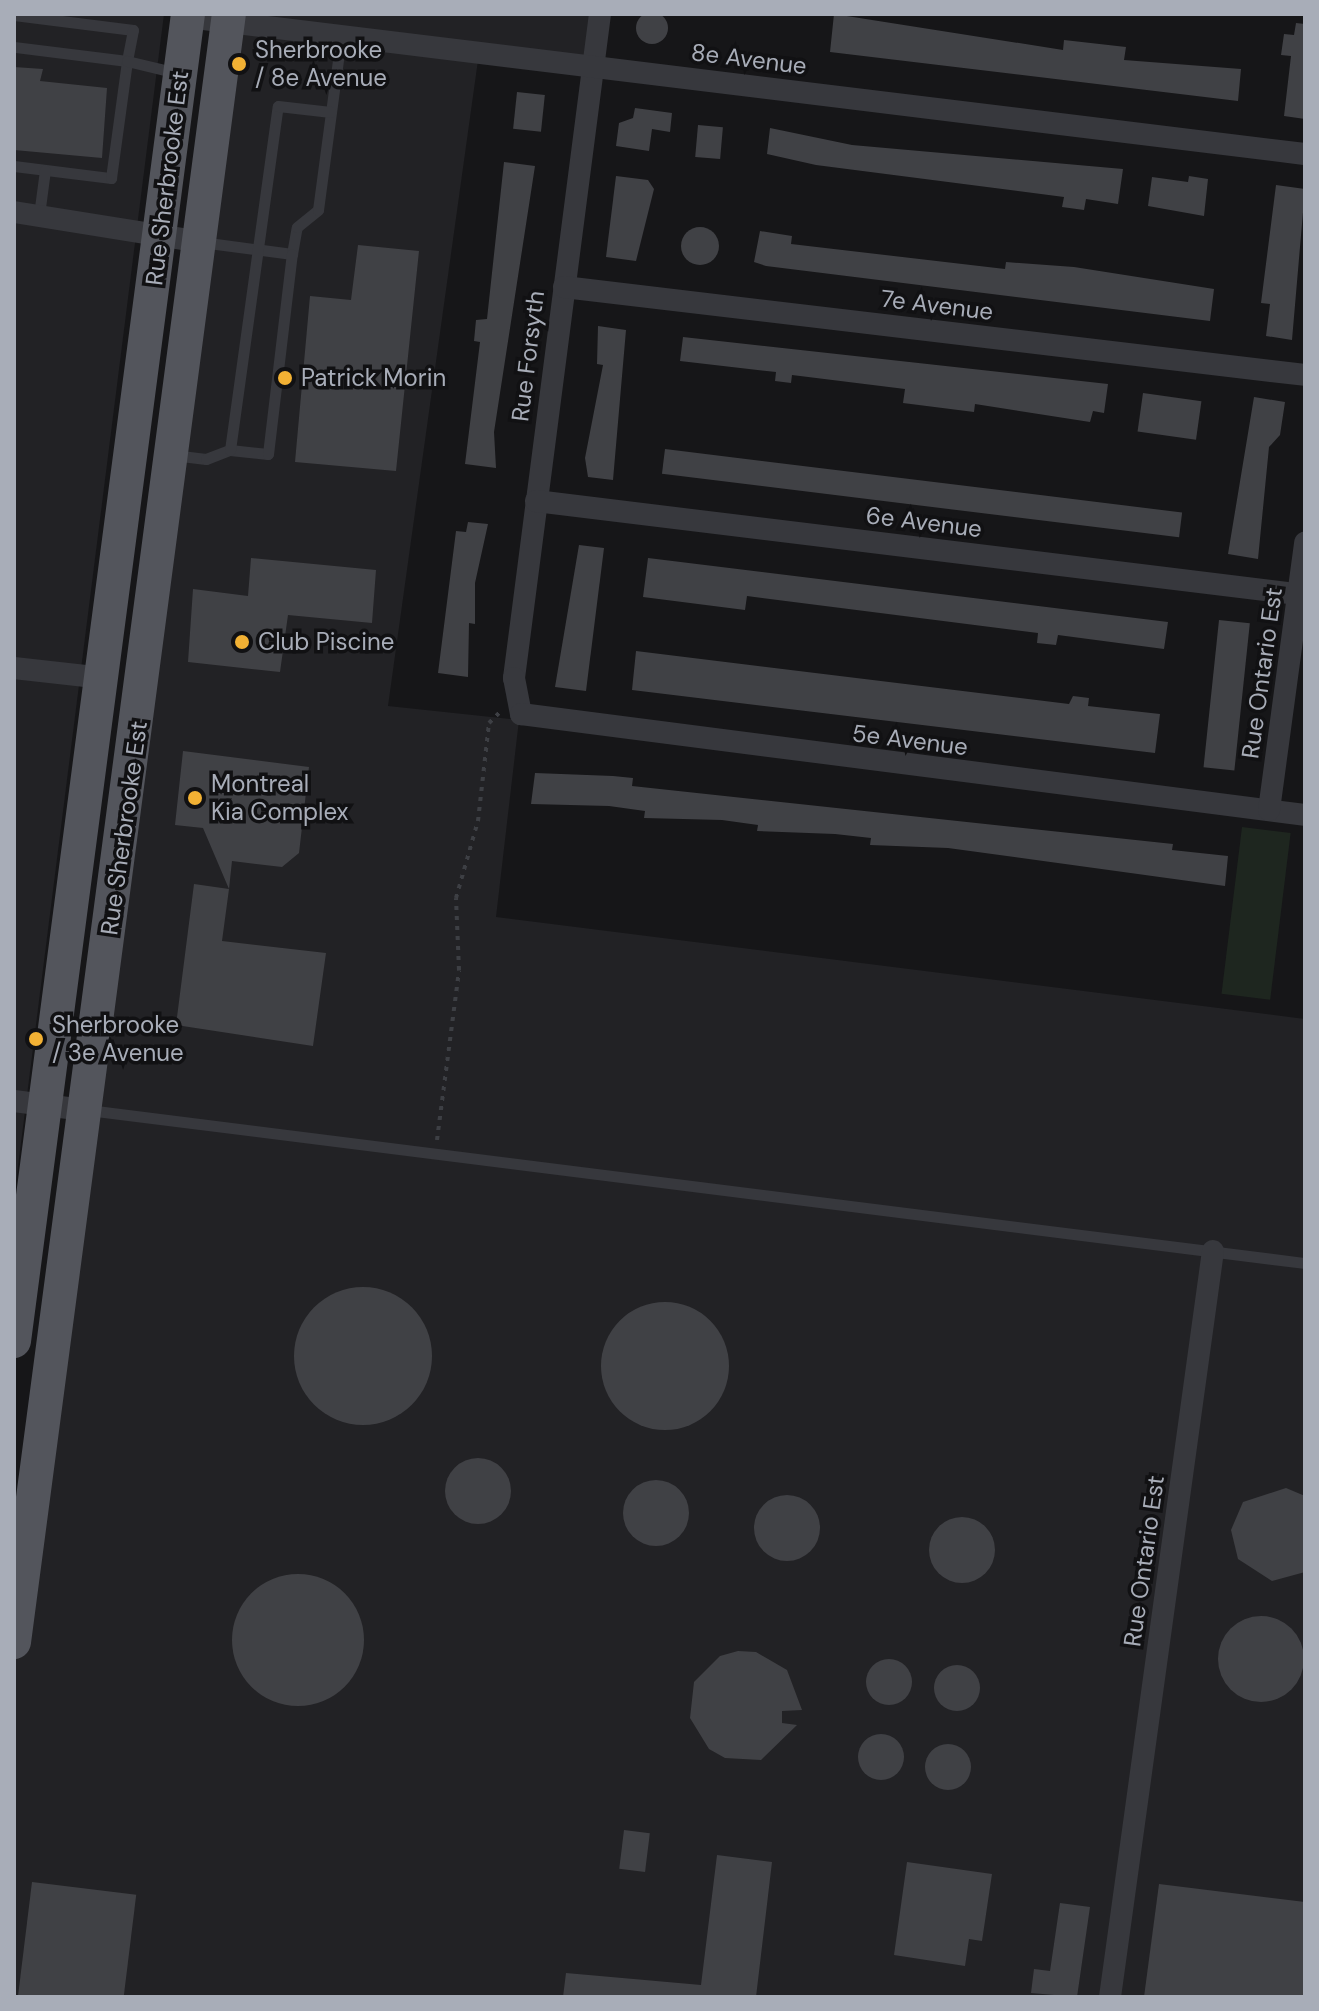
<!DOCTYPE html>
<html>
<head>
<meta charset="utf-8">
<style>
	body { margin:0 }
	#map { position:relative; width:1319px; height:2011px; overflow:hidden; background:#161618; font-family:"DM Sans",sans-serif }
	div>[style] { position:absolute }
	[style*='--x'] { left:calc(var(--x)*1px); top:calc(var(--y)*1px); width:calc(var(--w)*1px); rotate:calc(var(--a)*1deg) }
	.built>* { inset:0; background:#222225 }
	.green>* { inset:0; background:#1e261f; transform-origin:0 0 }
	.building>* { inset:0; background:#404145; transform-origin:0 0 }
	.round { border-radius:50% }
	.path>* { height:4px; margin-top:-2px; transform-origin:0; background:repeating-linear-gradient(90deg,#3d3f44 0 4px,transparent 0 10px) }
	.lane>* { height:11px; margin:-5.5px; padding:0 5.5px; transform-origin:5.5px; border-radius:5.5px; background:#37383d }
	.street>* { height:22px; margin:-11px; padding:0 11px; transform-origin:11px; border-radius:11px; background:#37383d }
	.primary>* { height:34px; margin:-17px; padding:0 17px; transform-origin:17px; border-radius:17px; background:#53555c }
	.dots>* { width:22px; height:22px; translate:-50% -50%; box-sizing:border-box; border:4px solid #111113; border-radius:50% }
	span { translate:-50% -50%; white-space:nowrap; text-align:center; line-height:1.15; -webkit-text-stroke:7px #111113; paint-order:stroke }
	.poi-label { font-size:24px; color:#a8adb8 }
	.left { translate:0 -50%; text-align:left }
	.street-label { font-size:24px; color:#a8adb8 }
	.frame { position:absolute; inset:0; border:16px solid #a8adb8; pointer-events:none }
</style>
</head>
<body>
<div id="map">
	<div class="built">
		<div style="clip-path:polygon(14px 14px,164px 14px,14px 1198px)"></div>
		<div style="clip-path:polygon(234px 14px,600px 14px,593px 66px,479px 53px,388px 706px,519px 720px,496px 917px,1305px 1019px,1305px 1997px,14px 1997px,14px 1642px)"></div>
	</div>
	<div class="green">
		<div style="left:1242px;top:827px;width:49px;height:168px;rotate:7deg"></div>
	</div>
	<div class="building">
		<div class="round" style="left:636px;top:12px;width:32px;height:32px"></div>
		<div style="clip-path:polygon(834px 14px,1063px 50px,1064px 40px,1126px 47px,1124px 60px,1241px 69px,1238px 101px,830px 52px)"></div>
		<div style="clip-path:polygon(1296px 23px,1305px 24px,1305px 119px,1284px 116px,1291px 56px,1281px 55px,1284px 34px,1294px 35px)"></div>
		<div style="clip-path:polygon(14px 67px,43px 69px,40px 81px,107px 88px,102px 158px,14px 150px)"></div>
		<div style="left:517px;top:92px;width:28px;height:37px;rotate:6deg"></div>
		<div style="clip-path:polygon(635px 108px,672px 113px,670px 132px,652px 129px,649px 151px,616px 146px,619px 123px,633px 118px)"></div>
		<div style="left:698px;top:125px;width:25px;height:32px;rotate:5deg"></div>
		<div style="clip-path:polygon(770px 128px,852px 145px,1123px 169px,1118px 204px,1086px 199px,1084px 210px,1062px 207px,1064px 197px,816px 165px,767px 154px)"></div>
		<div style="clip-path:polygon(504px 162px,535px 166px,494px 432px,496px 468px,465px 464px,480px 342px,474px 341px,476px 320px,487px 319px)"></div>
		<div style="clip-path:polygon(616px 176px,648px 180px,654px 189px,636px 261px,606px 257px)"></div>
		<div style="clip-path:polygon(1189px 176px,1208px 179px,1204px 216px,1148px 206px,1152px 177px,1188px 182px)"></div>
		<div style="clip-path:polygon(1276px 185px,1305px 189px,1292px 340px,1266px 336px,1270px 304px,1261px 303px)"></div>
		<div class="round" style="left:681px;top:227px;width:38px;height:38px"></div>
		<div style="clip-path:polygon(760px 231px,792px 236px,791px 244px,1005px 269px,1006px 262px,1074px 267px,1214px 289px,1210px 321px,766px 266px,754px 262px)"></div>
		<div style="clip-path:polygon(358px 245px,419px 251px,396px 471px,295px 462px,310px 296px,351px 300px)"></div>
		<div style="clip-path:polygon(598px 326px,626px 330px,613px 480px,588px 477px,585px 458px,603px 365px,597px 364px)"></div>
		<div style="clip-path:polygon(683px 337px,1108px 384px,1104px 413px,1093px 411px,1090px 422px,975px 404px,974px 412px,903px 403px,905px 389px,792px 375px,791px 383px,775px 381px,776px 372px,680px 361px)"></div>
		<div style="left:1143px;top:393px;width:59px;height:39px;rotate:8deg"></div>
		<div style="clip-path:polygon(1254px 397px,1285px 402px,1280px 435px,1269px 447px,1258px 559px,1228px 554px)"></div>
		<div style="left:665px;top:449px;width:521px;height:25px;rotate:7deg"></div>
		<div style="clip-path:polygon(468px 522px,488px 524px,475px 583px,475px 624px,469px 623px,468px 677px,438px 673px,456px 531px,466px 532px)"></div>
		<div style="clip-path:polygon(579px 545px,604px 548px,586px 691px,555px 687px)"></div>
		<div style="clip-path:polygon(251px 558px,376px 570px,372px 623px,288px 615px,280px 672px,188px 662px,193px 589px,248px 596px)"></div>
		<div style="clip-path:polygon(648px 558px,1168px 622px,1164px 649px,1058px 635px,1056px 645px,1037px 643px,1038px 633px,747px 596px,745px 610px,643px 597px)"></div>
		<div style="left:1219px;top:620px;width:31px;height:148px;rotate:6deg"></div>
		<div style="clip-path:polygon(636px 651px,1069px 704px,1073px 696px,1089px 698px,1088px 706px,1160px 714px,1155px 753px,632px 690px)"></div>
		<div style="clip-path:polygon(183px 751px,309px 767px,299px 853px,282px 867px,232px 861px,229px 889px,203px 828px,175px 825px)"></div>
		<div style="clip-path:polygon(535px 773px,613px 776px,633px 778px,632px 786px,1173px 844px,1172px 850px,1228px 856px,1225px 886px,948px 848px,870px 845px,871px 838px,835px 834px,757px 831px,758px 825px,722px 820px,644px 818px,645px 811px,609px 806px,531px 804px)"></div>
		<div style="clip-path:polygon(194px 884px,229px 889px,222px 941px,326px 953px,313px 1046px,176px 1025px)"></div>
		<div class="round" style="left:294px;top:1287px;width:138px;height:138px"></div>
		<div class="round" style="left:601px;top:1302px;width:128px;height:128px"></div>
		<div class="round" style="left:445px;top:1458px;width:66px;height:66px"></div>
		<div class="round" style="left:623px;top:1480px;width:66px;height:66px"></div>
		<div style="clip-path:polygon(1286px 1488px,1305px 1496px,1305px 1572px,1272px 1581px,1238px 1559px,1231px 1530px,1243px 1502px)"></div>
		<div class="round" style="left:754px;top:1495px;width:66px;height:66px"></div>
		<div class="round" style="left:929px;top:1517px;width:66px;height:66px"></div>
		<div class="round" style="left:232px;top:1574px;width:132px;height:132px"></div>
		<div class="round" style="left:1218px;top:1616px;width:86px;height:86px"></div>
		<div style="clip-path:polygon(738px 1651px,756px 1652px,787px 1670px,802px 1710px,782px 1711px,782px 1723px,797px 1725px,761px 1760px,725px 1758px,709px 1749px,690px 1718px,694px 1682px,720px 1656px)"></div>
		<div class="round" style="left:866px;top:1659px;width:46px;height:46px"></div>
		<div class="round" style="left:934px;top:1665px;width:46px;height:46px"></div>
		<div class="round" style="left:858px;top:1734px;width:46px;height:46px"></div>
		<div class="round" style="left:925px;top:1744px;width:46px;height:46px"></div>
		<div style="left:624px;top:1830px;width:26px;height:39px;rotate:7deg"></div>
		<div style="clip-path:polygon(717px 1855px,772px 1862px,756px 1997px,563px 1997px,566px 1973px,701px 1985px)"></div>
		<div style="clip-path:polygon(907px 1862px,992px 1874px,982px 1941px,969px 1939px,965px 1966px,894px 1955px)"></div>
		<div style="left:32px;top:1882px;width:105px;height:116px;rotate:7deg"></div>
		<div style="clip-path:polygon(1159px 1884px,1305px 1902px,1305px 1997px,1144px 1997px)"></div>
		<div style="clip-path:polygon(1060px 1903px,1090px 1907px,1077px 1997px,1031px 1993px,1034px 1969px,1050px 1971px)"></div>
	</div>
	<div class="path">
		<div style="--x:437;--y:1140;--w:171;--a:-82.6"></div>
		<div style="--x:459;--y:970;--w:72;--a:-92.4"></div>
		<div style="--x:456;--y:898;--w:80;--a:-74.1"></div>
		<div style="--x:478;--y:821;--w:99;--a:-83.6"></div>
		<div style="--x:489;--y:723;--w:17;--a:-45"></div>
	</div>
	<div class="lane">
		<div style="--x:14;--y:15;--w:120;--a:7.2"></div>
		<div style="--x:133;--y:30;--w:32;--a:101"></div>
		<div style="--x:127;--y:61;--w:114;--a:-172.9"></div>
		<div style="--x:14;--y:166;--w:98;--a:7.1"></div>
		<div style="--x:111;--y:178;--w:118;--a:-82.2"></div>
		<div style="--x:127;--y:61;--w:51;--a:13.5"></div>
		<div style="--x:39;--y:215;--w:45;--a:-82.4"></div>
		<div style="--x:201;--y:242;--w:92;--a:7.5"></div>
		<div style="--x:292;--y:254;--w:27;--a:-80"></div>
		<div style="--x:297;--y:227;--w:27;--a:-39"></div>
		<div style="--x:318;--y:210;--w:175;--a:-82.4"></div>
		<div style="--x:230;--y:450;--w:38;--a:6"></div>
		<div style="--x:268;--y:454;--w:201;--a:-83.2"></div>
		<div style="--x:173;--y:455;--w:33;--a:7"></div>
		<div style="--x:206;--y:459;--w:26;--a:-21"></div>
		<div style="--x:230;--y:450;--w:347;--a:-82.1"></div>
		<div style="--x:278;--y:106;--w:53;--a:6.5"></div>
		<div style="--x:88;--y:1110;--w:1227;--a:7.17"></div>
	</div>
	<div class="street">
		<div style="--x:600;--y:14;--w:670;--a:97.38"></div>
		<div style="--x:514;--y:678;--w:37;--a:79"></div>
		<div style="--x:521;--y:714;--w:790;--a:7.34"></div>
		<div style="--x:187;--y:17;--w:1126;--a:6.99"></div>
		<div style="--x:14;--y:212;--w:184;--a:9.1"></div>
		<div style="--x:564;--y:287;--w:746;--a:6.77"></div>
		<div style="--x:536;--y:501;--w:775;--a:6.97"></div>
		<div style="--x:14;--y:668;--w:90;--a:6.4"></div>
		<div style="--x:1269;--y:810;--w:270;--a:-82.3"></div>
		<div style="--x:14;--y:1101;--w:70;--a:7.4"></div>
		<div style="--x:1110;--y:1997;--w:753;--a:-82.14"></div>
	</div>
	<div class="primary">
		<div style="--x:14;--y:1341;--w:1338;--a:-82.53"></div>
		<div style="--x:14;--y:1642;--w:1642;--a:-82.48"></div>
	</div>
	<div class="dots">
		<div style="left:239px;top:64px;background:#f2b134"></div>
		<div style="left:285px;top:378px;background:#f2b134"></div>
		<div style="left:242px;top:642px;background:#f2b134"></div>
		<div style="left:195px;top:798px;background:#f2b134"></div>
		<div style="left:36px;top:1039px;background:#f2b134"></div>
	</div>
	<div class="poi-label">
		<span class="left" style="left:255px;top:64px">Sherbrooke<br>/ 8e Avenue</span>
		<span class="left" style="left:301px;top:378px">Patrick Morin</span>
		<span class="left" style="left:258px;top:642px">Club Piscine</span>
		<span class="left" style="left:211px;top:798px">Montreal<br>Kia Complex</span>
		<span class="left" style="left:52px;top:1039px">Sherbrooke<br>/ 3e Avenue</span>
	</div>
	<div class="street-label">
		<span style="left:749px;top:59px;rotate:7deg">8e Avenue</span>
		<span style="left:167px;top:178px;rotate:-83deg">Rue Sherbrooke Est</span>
		<span style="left:937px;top:305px;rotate:7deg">7e Avenue</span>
		<span style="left:528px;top:356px;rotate:-83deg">Rue Forsyth</span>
		<span style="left:924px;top:522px;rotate:7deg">6e Avenue</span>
		<span style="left:1262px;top:673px;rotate:-82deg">Rue Ontario Est</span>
		<span style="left:910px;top:740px;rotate:7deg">5e Avenue</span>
		<span style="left:124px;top:828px;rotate:-82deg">Rue Sherbrooke Est</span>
		<span style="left:1144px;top:1561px;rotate:-82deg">Rue Ontario Est</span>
	</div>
	<div class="frame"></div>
</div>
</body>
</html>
